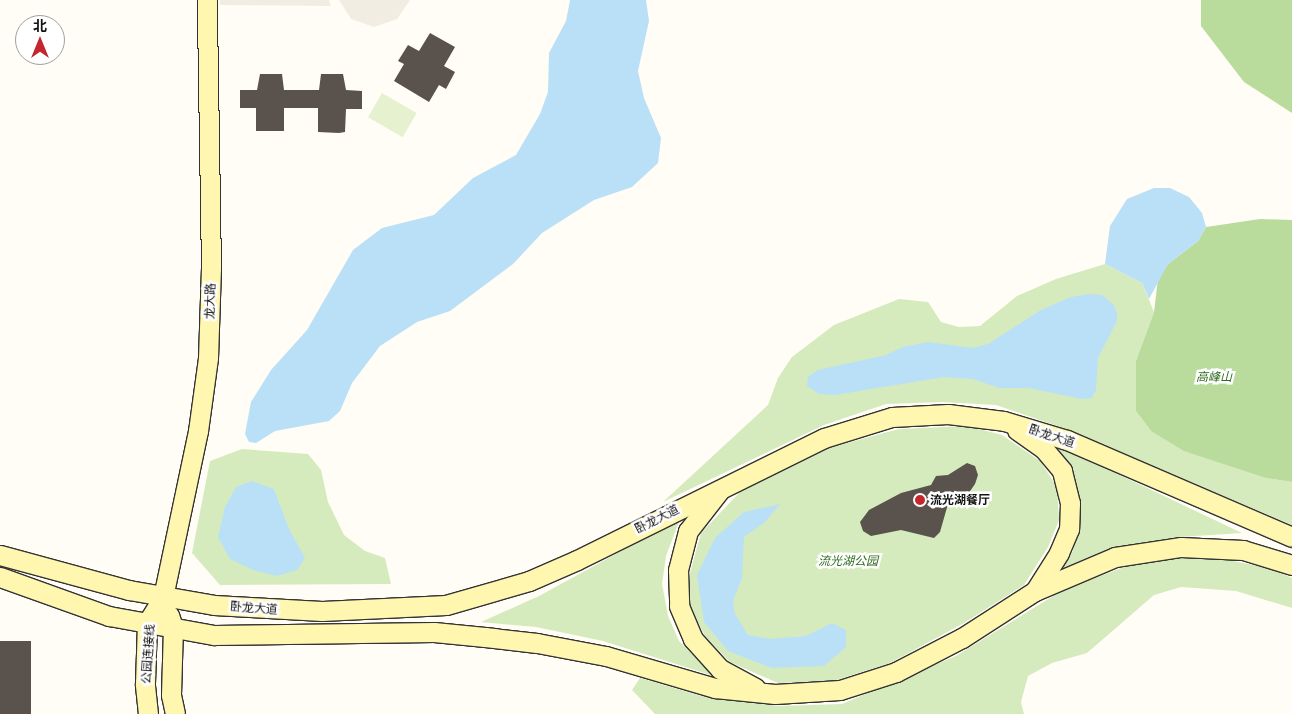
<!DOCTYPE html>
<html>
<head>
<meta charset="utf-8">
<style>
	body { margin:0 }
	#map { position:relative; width:1292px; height:714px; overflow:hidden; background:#fffdf5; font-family:"Libre Baskerville","Noto Sans SC",serif }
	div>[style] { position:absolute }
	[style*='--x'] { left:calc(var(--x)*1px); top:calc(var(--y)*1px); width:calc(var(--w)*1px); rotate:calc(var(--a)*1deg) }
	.green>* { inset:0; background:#d5ebbd }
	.forest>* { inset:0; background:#b9dc9c }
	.pitch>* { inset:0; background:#e6f2cf; transform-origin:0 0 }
	.plaza>* { inset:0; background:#f1ede2 }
	.water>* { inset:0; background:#b9e0f7 }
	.building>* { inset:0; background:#5a524d; transform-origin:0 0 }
	.roads { filter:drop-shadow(1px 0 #333) drop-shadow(-1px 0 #333) drop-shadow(0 1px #333) drop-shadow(0 -1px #333) }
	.secondary>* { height:19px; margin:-9.5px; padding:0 9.5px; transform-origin:9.5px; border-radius:9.5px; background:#fff6b0 }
	.dots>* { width:14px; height:14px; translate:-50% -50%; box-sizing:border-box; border:2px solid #fff; border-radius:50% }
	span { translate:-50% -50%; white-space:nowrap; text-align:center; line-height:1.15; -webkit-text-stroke:5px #fff; paint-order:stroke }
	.street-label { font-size:12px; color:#111 }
	.park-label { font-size:12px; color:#2f6b1f; font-style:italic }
	.poi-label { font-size:12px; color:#111; font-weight:700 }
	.left { translate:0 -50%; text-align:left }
	.north { position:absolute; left:15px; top:15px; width:50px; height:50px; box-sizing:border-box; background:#fff; border:1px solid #a0a0a0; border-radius:50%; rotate:0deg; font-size:14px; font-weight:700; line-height:20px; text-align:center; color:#111 }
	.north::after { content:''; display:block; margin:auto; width:18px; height:22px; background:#c4262e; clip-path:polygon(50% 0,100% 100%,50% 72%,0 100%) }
</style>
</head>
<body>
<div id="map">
	<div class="green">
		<div style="clip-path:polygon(1105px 264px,1142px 283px,1154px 312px,1136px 361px,1136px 411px,1151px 431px,1266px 478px,1292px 482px,1292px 525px,1066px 429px,996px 405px,942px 402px,886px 404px,824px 425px,663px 502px,768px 405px,778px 378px,792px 357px,834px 325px,899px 299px,928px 302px,941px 322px,959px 327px,980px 326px,1017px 296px,1056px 279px)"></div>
		<div style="clip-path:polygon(967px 426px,1002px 435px,1040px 461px,1057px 487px,1059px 520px,1048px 547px,1024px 585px,964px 623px,890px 663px,833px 681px,778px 683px,730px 662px,705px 636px,690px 607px,690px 573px,701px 533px,740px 492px,825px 449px,899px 429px)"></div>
		<div style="clip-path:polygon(1050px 443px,1084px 458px,1242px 533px,1179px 537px,1113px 547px,1059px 572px,1073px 551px,1081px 507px,1071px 465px)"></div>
		<div style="clip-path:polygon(242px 449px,308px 454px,321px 470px,328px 502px,344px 535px,365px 551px,385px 558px,391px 584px,220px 585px,192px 553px,210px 461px)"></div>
		<div style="clip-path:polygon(680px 519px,666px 556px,662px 584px,668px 616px,679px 641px,714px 676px,603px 641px,536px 627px,481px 622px,539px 596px)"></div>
		<div style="clip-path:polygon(1184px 557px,1228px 560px,1268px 568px,1292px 578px,1292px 608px,1236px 591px,1181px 587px,1154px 595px,1087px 653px,1052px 663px,1028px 676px,1021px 702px,1024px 714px,655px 714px,632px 690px,640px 678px,701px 696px,779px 706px,842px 704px,956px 656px,1063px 590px,1127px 566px)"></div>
	</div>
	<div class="forest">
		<div style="clip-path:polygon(1201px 0,1292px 0,1292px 113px,1244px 82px,1201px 26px)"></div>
		<div style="clip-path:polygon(1260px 219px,1292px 220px,1292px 482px,1266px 478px,1184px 451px,1151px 431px,1136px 411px,1136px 361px,1154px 312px,1158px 279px,1168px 264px,1198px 241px,1206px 227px)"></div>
	</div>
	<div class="pitch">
		<div style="left:382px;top:93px;width:40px;height:28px;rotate:30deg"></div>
	</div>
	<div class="plaza">
		<div style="clip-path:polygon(220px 0,329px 0,331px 6px,220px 5px)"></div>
		<div style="clip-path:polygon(339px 0,410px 0,397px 19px,374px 27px,351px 19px)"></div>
	</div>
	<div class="water">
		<div style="clip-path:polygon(570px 0,646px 0,649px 21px,638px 71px,644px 98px,661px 138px,658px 163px,632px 187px,594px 200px,542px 233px,513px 264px,450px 311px,417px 322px,380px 346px,352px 383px,340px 411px,329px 421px,275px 431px,256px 443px,249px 442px,245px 434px,251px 402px,271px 370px,307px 330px,353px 250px,382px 228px,434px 215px,473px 178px,516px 155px,540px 114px,548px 92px,549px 53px,566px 21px)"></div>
		<div style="clip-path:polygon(1154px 188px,1170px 188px,1189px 197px,1202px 213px,1206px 227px,1198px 241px,1168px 264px,1149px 299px,1142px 283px,1105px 264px,1110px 226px,1127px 199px)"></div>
		<div style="clip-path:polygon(1089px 294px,1102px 295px,1114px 305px,1117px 313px,1117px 321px,1098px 358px,1096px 390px,1092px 398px,1082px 399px,1028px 388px,999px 388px,973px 379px,944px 377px,835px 395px,819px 394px,807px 386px,808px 377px,818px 370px,886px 355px,903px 347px,928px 342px,973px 348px,988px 344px,1041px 310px,1071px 297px)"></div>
		<div style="clip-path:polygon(252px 481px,274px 489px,289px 529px,305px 558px,297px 570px,277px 576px,253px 570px,230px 559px,218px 537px,225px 507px,236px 487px)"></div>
		<div style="clip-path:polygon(780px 504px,765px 522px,744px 537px,742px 578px,733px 601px,735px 614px,748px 635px,772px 639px,806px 636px,832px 623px,846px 630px,846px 647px,824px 666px,772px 668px,728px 651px,704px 622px,697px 575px,715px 538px,744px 512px)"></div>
	</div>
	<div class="building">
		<div style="clip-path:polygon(430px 33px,455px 47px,444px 66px,455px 72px,446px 89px,439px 85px,429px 102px,394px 81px,404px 64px,398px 61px,408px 45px,419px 51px)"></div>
		<div style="clip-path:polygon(260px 74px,282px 74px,284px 90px,319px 90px,321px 74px,343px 74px,346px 90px,362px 91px,362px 109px,346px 109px,345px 132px,339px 133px,318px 132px,318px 108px,284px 108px,284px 131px,256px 131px,256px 108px,240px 108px,240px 90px,257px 90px)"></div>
		<div style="clip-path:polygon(967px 463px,975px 466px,978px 475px,975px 484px,968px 494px,948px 504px,940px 532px,934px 538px,901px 530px,871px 536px,863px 531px,860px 522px,869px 510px,901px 493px,931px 485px,936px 476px,948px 475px)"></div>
		<div style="left:0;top:641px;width:31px;height:73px"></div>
	</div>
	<div class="roads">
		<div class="secondary">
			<div style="--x:1017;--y:430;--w:32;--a:35"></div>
			<div style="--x:1043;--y:448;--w:30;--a:50"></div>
			<div style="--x:1062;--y:471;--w:33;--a:76"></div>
			<div style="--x:1070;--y:503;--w:26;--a:92"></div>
			<div style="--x:1069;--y:529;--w:26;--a:113"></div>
			<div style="--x:1059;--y:553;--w:45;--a:122.3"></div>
			<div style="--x:720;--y:490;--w:52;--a:128"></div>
			<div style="--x:688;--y:531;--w:40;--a:104.4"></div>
			<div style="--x:678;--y:570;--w:36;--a:88"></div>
			<div style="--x:679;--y:606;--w:36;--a:67"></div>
			<div style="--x:693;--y:639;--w:40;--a:48"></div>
			<div style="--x:720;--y:669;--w:40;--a:28"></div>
			<div style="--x:0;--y:555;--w:134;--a:15.2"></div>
			<div style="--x:129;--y:590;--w:86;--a:10"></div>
			<div style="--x:214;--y:605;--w:108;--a:3.2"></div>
			<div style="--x:322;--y:611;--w:124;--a:-2.8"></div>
			<div style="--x:446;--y:605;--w:86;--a:-16.1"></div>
			<div style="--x:529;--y:581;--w:52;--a:-23.6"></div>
			<div style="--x:577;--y:560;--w:275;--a:-26.3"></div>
			<div style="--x:824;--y:438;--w:71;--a:-17.2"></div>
			<div style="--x:892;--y:417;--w:56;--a:-3.1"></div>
			<div style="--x:948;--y:414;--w:56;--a:7.1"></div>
			<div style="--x:1004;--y:421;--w:66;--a:16.8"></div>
			<div style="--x:1067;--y:440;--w:245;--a:23.3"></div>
			<div style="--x:0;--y:577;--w:116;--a:19.7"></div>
			<div style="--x:109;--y:616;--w:107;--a:10.3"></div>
			<div style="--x:214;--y:635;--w:220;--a:-0.8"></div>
			<div style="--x:434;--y:632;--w:51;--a:5.6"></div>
			<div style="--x:485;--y:637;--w:52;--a:6.6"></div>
			<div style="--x:537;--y:643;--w:70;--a:10.7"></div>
			<div style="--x:606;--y:656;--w:114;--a:16.4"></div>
			<div style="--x:715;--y:688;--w:60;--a:5.7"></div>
			<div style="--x:775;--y:694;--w:65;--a:-3.5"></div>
			<div style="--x:840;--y:690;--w:59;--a:-17.8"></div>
			<div style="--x:896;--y:672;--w:74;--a:-27.3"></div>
			<div style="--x:962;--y:638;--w:87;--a:-32.8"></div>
			<div style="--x:1035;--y:591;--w:87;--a:-23"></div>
			<div style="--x:1115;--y:557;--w:67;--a:-8.6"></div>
			<div style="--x:1181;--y:547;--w:62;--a:2.8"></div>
			<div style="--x:1243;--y:550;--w:51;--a:17"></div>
			<div style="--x:169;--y:615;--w:13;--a:72"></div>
			<div style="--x:173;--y:627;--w:68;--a:91.7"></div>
			<div style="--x:171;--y:695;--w:19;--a:78"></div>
			<div style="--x:148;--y:714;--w:31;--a:-96"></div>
			<div style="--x:145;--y:683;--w:60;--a:-88.1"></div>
			<div style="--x:147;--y:623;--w:31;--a:-58"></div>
			<div style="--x:163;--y:597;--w:170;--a:-78.1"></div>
			<div style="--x:198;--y:431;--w:74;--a:-82.2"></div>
			<div style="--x:208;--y:358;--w:89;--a:-88.1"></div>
			<div style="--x:211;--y:269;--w:269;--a:-90.9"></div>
		</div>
	</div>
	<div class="dots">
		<div style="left:920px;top:500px;background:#c4262e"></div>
	</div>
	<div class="street-label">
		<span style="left:210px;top:301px;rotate:-88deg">龙大路</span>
		<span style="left:1052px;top:436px;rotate:18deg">卧龙大道</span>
		<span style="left:657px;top:519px;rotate:-27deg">卧龙大道</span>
		<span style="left:254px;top:608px;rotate:4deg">卧龙大道</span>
		<span style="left:148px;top:654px;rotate:-86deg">公园连接线</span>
	</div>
	<div class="park-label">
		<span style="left:1214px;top:377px">高峰山</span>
		<span style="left:848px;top:561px">流光湖公园</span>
	</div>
	<div class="poi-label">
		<span class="left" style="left:930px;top:500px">流光湖餐厅</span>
	</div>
	<div class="north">北</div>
</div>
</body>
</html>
